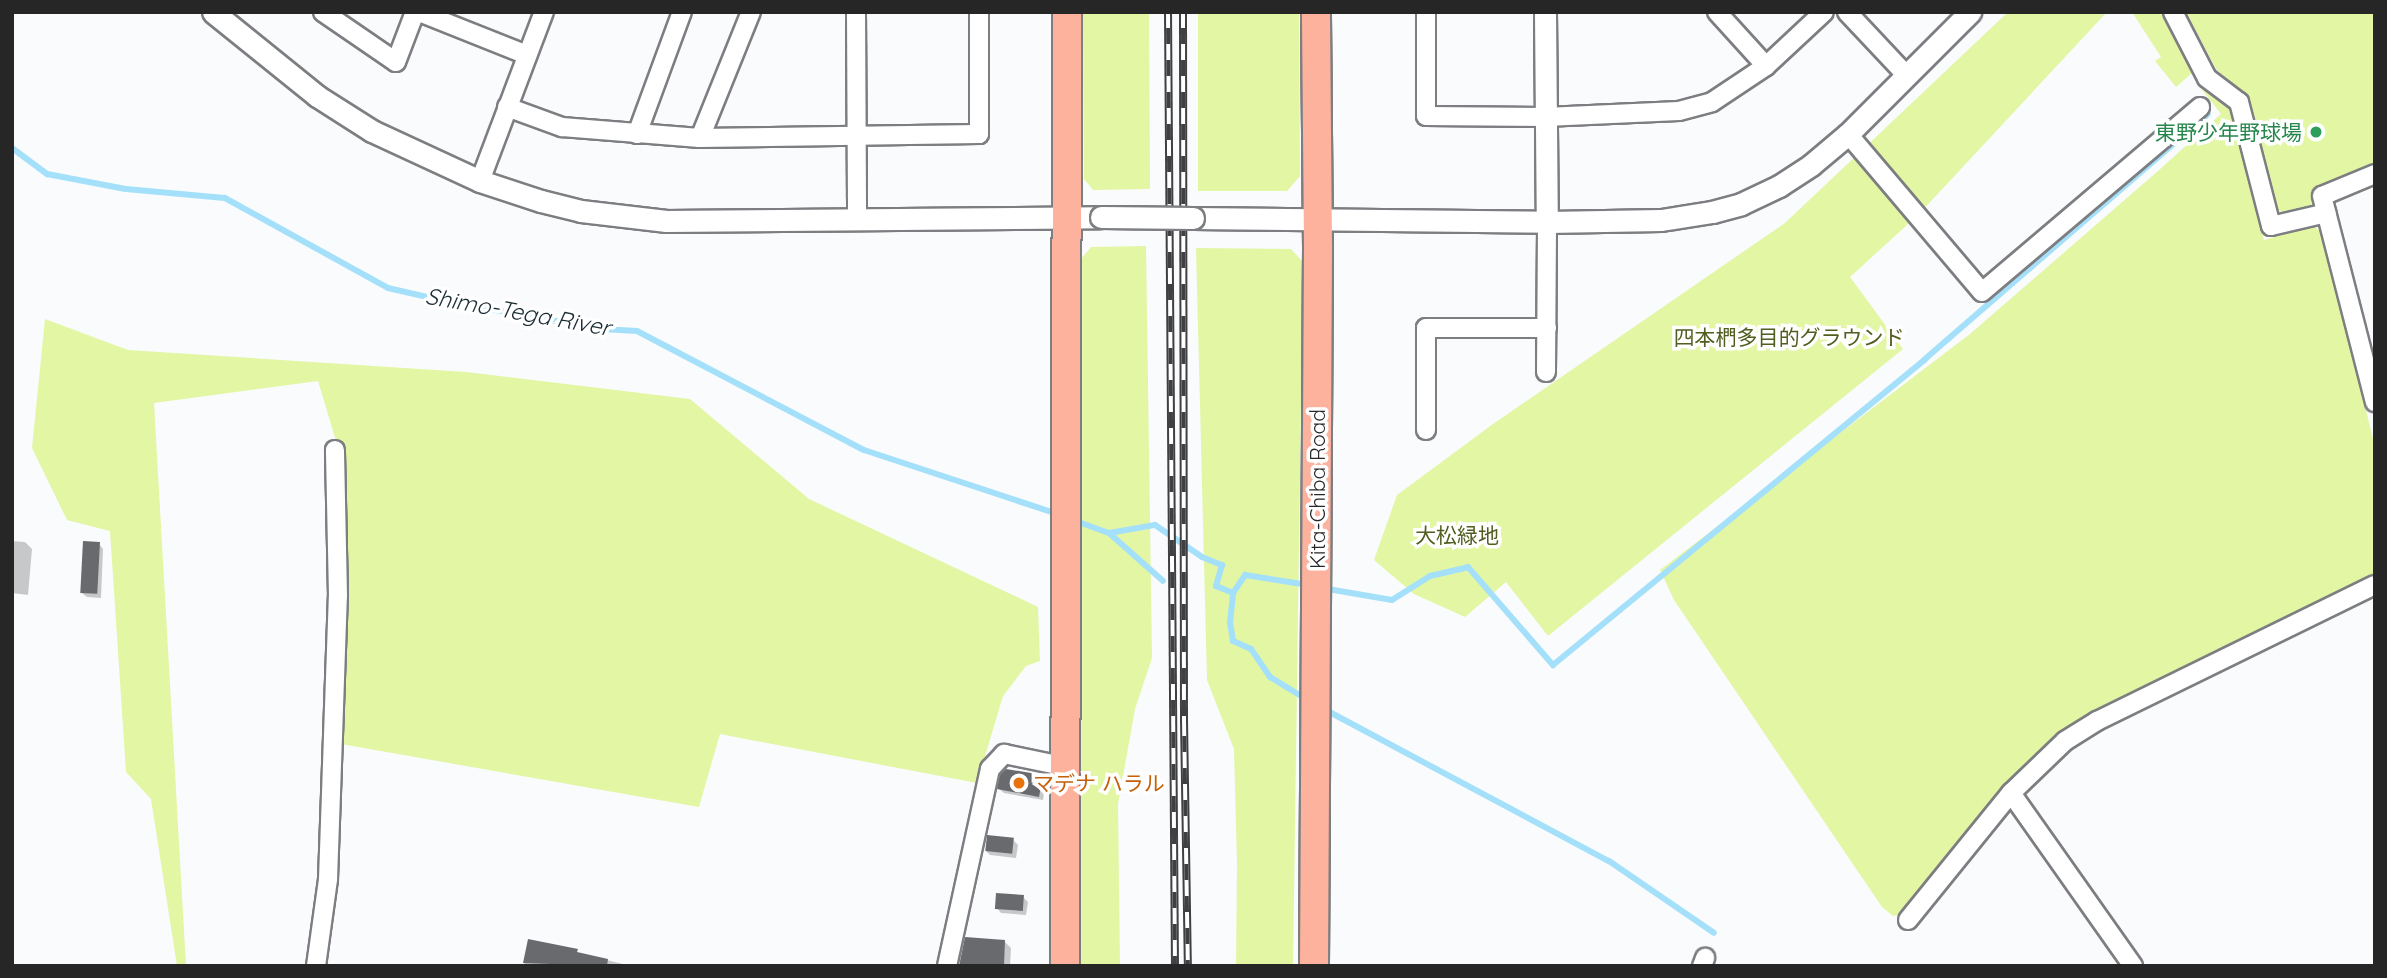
<!DOCTYPE html>
<html>
<head>
<meta charset="utf-8">
<style>
	body { margin:0 }
	#map { position:relative; width:2387px; height:978px; overflow:hidden; background:#f9fbfd; font-family:Quicksand,"Noto Sans JP",sans-serif }
	div>[style] { position:absolute }
	[style*='--x'] { left:calc(var(--x)*1px); top:calc(var(--y)*1px); width:calc(var(--w)*1px); rotate:calc(var(--a)*1deg) }
	.green>* { inset:0; background:#e2f6a4 }
	.shadow>* { inset:0; background:#0003 }
	.stream>* { height:6px; margin:-3px; padding:0 3px; transform-origin:3px; border-radius:3px; background:#a5e0fa }
	.building>* { inset:0; background:#696a6d; transform-origin:0 0 }
	.roads { filter:drop-shadow(2px 0 #7d7e81) drop-shadow(-2px 0 #7d7e81) drop-shadow(0 2px #7d7e81) drop-shadow(0 -2px #7d7e81) }
	.minor>* { height:18px; margin:-9px; padding:0 9px; transform-origin:9px; border-radius:9px; background:#fff }
	.tertiary>* { height:21px; margin:-10.5px; padding:0 10.5px; transform-origin:10.5px; border-radius:10.5px; background:#fff }
	.trunk>* { height:28px; margin:-14px; padding:0 14px; transform-origin:14px; border-radius:14px; background:#fcb29c }
	.rail>* { height:8px; margin-top:-4px; transform-origin:0; background:repeating-linear-gradient(90deg,#fff 0 16px,#404042 0 32px); box-sizing:border-box; border-block:2px solid #404042 }
	.bridges { filter:drop-shadow(2px 0 #7d7e81) drop-shadow(-2px 0 #7d7e81) drop-shadow(0 2px #7d7e81) drop-shadow(0 -2px #7d7e81) }
	.tertiary-bridge>* { height:21px; margin:-10.5px; padding:0 10.5px; transform-origin:10.5px; border-radius:10.5px; background:#fff }
	.dots>* { width:19px; height:19px; translate:-50% -50%; box-sizing:border-box; border:4px solid #fff; border-radius:50% }
	span { translate:-50% -50%; white-space:nowrap; text-align:center; line-height:1.15; -webkit-text-stroke:7px #fff; paint-order:stroke }
	.leisure-label { font-size:21px; color:#27864d }
	.right { translate:-100% -50%; text-align:right }
	.park-label { font-size:21px; color:#515e1f }
	.street-label { font-size:21px; color:#262627 }
	.food-label { font-size:21px; color:#c56008 }
	.left { translate:0 -50%; text-align:left }
	.water-label { font-size:23px; color:#192c34; font-style:italic }
	.frame { position:absolute; inset:0; border:14px solid #262627; pointer-events:none }
</style>
</head>
<body>
<div id="map">
	<div class="green">
		<div style="clip-path:polygon(1083px 12px,1149px 12px,1150px 189px,1093px 190px,1084px 179px)"></div>
		<div style="clip-path:polygon(1198px 12px,1299px 12px,1300px 176px,1287px 191px,1198px 191px)"></div>
		<div style="clip-path:polygon(2008px 12px,2107px 12px,1919px 214px,1850px 277px,1903px 349px,1548px 636px,1506px 582px,1465px 617px,1414px 594px,1374px 560px,1397px 495px,1493px 424px,1785px 223px)"></div>
		<div style="clip-path:polygon(2132px 12px,2164px 12px,2192px 73px,2176px 87px,2155px 61px,2161px 57px)"></div>
		<div style="clip-path:polygon(2186px 12px,2375px 12px,2375px 165px,2315px 189px,2316px 197px,2309px 208px,2288px 215px,2274px 208px,2249px 100px,2216px 69px)"></div>
		<div style="clip-path:polygon(2200px 87px,2231px 109px,2264px 240px,2313px 225px,2323px 234px,2375px 447px,2375px 577px,2055px 742px,1904px 914px,1893px 916px,1882px 907px,1674px 600px,1660px 570px,1970px 334px,2158px 171px,2221px 114px)"></div>
		<div style="clip-path:polygon(1146px 246px,1152px 658px,1135px 709px,1118px 804px,1120px 966px,1075px 966px,1081px 259px,1091px 247px)"></div>
		<div style="clip-path:polygon(1196px 248px,1291px 249px,1303px 262px,1293px 966px,1236px 966px,1237px 863px,1234px 749px,1207px 680px)"></div>
		<div style="clip-path:polygon(45px 319px,128px 350px,466px 372px,690px 399px,809px 499px,1038px 607px,1040px 661px,1026px 666px,1003px 696px,977px 783px,720px 734px,699px 807px,341px 744px,339px 451px,318px 381px,154px 403px,186px 966px,177px 966px,151px 799px,126px 772px,110px 531px,67px 520px,32px 448px)"></div>
	</div>
	<div class="shadow">
		<div style="clip-path:polygon(12px 541px,25px 542px,32px 549px,28px 595px,12px 593px)"></div>
		<div style="clip-path:polygon(99px 544px,103px 549px,101px 598px,87px 597px,82px 593px)"></div>
		<div style="clip-path:polygon(1042px 777px,1046px 782px,1043px 800px,1004px 793px,999px 789px)"></div>
		<div style="clip-path:polygon(1013px 840px,1018px 845px,1016px 858px,990px 855px,986px 851px)"></div>
		<div style="clip-path:polygon(1023px 897px,1028px 902px,1026px 915px,1001px 913px,997px 908px)"></div>
		<div style="clip-path:polygon(529px 941px,623px 964px,625px 966px,524px 966px)"></div>
		<div style="clip-path:polygon(1004px 941px,1011px 948px,1010px 966px,960px 966px)"></div>
	</div>
	<div class="stream">
		<div style="--x:12;--y:148;--w:44;--a:36.6"></div>
		<div style="--x:47;--y:174;--w:80;--a:10.8"></div>
		<div style="--x:126;--y:189;--w:99;--a:5.2"></div>
		<div style="--x:225;--y:198;--w:186;--a:28.9"></div>
		<div style="--x:388;--y:288;--w:53;--a:13"></div>
		<div style="--x:440;--y:300;--w:164;--a:10.2"></div>
		<div style="--x:601;--y:329;--w:36;--a:3"></div>
		<div style="--x:637;--y:331;--w:256;--a:27.7"></div>
		<div style="--x:864;--y:450;--w:206;--a:18.3"></div>
		<div style="--x:1073;--y:520;--w:38;--a:20"></div>
		<div style="--x:1109;--y:533;--w:72;--a:41.6"></div>
		<div style="--x:1109;--y:533;--w:47;--a:-9.9"></div>
		<div style="--x:1155;--y:525;--w:57;--a:34.2"></div>
		<div style="--x:1202;--y:557;--w:22;--a:22"></div>
		<div style="--x:1222;--y:565;--w:22;--a:106"></div>
		<div style="--x:1216;--y:586;--w:18;--a:22"></div>
		<div style="--x:1322;--y:588;--w:71;--a:9.7"></div>
		<div style="--x:1392;--y:600;--w:45;--a:-32.3"></div>
		<div style="--x:1430;--y:576;--w:39;--a:-13"></div>
		<div style="--x:1468;--y:567;--w:130;--a:49.1"></div>
		<div style="--x:1553;--y:665;--w:482;--a:-39.4"></div>
		<div style="--x:1925;--y:359;--w:374;--a:-40.9"></div>
		<div style="--x:1306;--y:699;--w:42;--a:-148.6"></div>
		<div style="--x:1270;--y:677;--w:34;--a:-124"></div>
		<div style="--x:1251;--y:649;--w:20;--a:-156"></div>
		<div style="--x:1233;--y:641;--w:18;--a:-99"></div>
		<div style="--x:1230;--y:623;--w:30;--a:-84"></div>
		<div style="--x:1233;--y:593;--w:22;--a:-56"></div>
		<div style="--x:1245;--y:575;--w:64;--a:9"></div>
		<div style="--x:1322;--y:708;--w:325;--a:28.1"></div>
		<div style="--x:1609;--y:861;--w:127;--a:34.4"></div>
	</div>
	<div class="building">
		<div style="left:83px;top:541px;width:17px;height:52px;rotate:3deg"></div>
		<div style="clip-path:polygon(1006px 769px,1043px 775px,1039px 797px,997px 789px,1000px 774px)"></div>
		<div style="left:987px;top:835px;width:27px;height:16px;rotate:6deg"></div>
		<div style="left:996px;top:893px;width:28px;height:16px;rotate:4deg"></div>
		<div style="clip-path:polygon(965px 937px,1005px 940px,1004px 966px,959px 966px)"></div>
		<div style="clip-path:polygon(528px 939px,578px 949px,577px 952px,608px 959px,607px 966px,523px 963px)"></div>
	</div>
	<div class="roads">
		<div class="minor">
			<div style="--x:323;--y:12;--w:88;--a:34.4"></div>
			<div style="--x:396;--y:62;--w:53;--a:-69.2"></div>
			<div style="--x:419;--y:12;--w:116;--a:21.7"></div>
			<div style="--x:856;--y:12;--w:207;--a:89.7"></div>
			<div style="--x:1426;--y:12;--w:104;--a:90"></div>
			<div style="--x:1426;--y:116;--w:119;--a:0.5"></div>
			<div style="--x:1545;--y:117;--w:134;--a:-2.6"></div>
			<div style="--x:1679;--y:111;--w:34;--a:-15"></div>
			<div style="--x:1712;--y:102;--w:65;--a:-33.7"></div>
			<div style="--x:1766;--y:66;--w:79;--a:-43"></div>
			<div style="--x:1717;--y:12;--w:73;--a:47.8"></div>
			<div style="--x:1847;--y:12;--w:88;--a:46.8"></div>
			<div style="--x:2173;--y:12;--w:74;--a:62.7"></div>
			<div style="--x:2207;--y:78;--w:40;--a:37"></div>
			<div style="--x:2239;--y:102;--w:128;--a:75.5"></div>
			<div style="--x:2271;--y:226;--w:57;--a:-13.1"></div>
			<div style="--x:507;--y:107;--w:59;--a:20"></div>
			<div style="--x:562;--y:127;--w:138;--a:4.6"></div>
			<div style="--x:700;--y:138;--w:279;--a:-0.8"></div>
			<div style="--x:979;--y:134;--w:122;--a:-90"></div>
			<div style="--x:637;--y:134;--w:130;--a:-69.8"></div>
			<div style="--x:1848;--y:134;--w:207;--a:49.7"></div>
			<div style="--x:1982;--y:292;--w:286;--a:-40.3"></div>
			<div style="--x:700;--y:138;--w:136;--a:-68"></div>
			<div style="--x:2375;--y:174;--w:57;--a:157.5"></div>
			<div style="--x:2322;--y:196;--w:213;--a:75.6"></div>
			<div style="--x:480;--y:181;--w:181;--a:-69.3"></div>
			<div style="--x:1546;--y:372;--w:150;--a:-89.6"></div>
			<div style="--x:1426;--y:430;--w:102;--a:-90"></div>
			<div style="--x:1426;--y:328;--w:121;--a:0"></div>
			<div style="--x:2011;--y:793;--w:212;--a:54.8"></div>
			<div style="--x:1908;--y:920;--w:164;--a:-51"></div>
			<div style="--x:2011;--y:793;--w:75;--a:-43.9"></div>
			<div style="--x:2065;--y:741;--w:38;--a:-32"></div>
			<div style="--x:2097;--y:721;--w:309;--a:-26.1"></div>
			<div style="--x:316;--y:966;--w:88;--a:-82.1"></div>
			<div style="--x:328;--y:879;--w:283;--a:-88"></div>
			<div style="--x:338;--y:596;--w:146;--a:-91.2"></div>
			<div style="--x:947;--y:966;--w:202;--a:-77.7"></div>
			<div style="--x:990;--y:769;--w:21;--a:-47"></div>
			<div style="--x:1004;--y:754;--w:64;--a:11.7"></div>
			<div style="--x:1702;--y:966;--w:9;--a:-69"></div>
		</div>
		<div class="tertiary">
			<div style="--x:213;--y:12;--w:134;--a:38.9"></div>
			<div style="--x:317;--y:96;--w:65;--a:32.5"></div>
			<div style="--x:372;--y:131;--w:119;--a:24.8"></div>
			<div style="--x:480;--y:181;--w:64;--a:18.2"></div>
			<div style="--x:541;--y:201;--w:41;--a:14"></div>
			<div style="--x:581;--y:211;--w:86;--a:6.7"></div>
			<div style="--x:666;--y:221;--w:435;--a:-0.5"></div>
			<div style="--x:1545;--y:12;--w:210;--a:89.5"></div>
			<div style="--x:1193;--y:218;--w:354;--a:0.6"></div>
			<div style="--x:1547;--y:222;--w:114;--a:-1"></div>
			<div style="--x:1661;--y:220;--w:52;--a:-8.9"></div>
			<div style="--x:1712;--y:212;--w:30;--a:-15"></div>
			<div style="--x:1741;--y:204;--w:42;--a:-25.3"></div>
			<div style="--x:1779;--y:186;--w:38;--a:-33"></div>
			<div style="--x:1811;--y:165;--w:48;--a:-40"></div>
			<div style="--x:1848;--y:134;--w:173;--a:-45"></div>
		</div>
		<div class="trunk">
			<div style="--x:1065;--y:966;--w:954;--a:-89.88"></div>
			<div style="--x:1314;--y:966;--w:720;--a:-89.68"></div>
			<div style="--x:1318;--y:246;--w:234;--a:-90.5"></div>
		</div>
	</div>
	<div class="rail">
		<div style="--x:1168;--y:12;--w:954;--a:89.58"></div>
		<div style="--x:1183;--y:12;--w:708;--a:89.92"></div>
		<div style="--x:1184;--y:720;--w:246;--a:89.1"></div>
	</div>
	<div class="bridges">
		<div class="tertiary-bridge">
			<div style="--x:1101;--y:217;--w:92;--a:0.6"></div>
		</div>
	</div>
	<div class="dots">
		<div style="left:2316px;top:132px;background:#2e9e5b"></div>
		<div style="left:1019px;top:783px;background:#e8710a"></div>
	</div>
	<div class="leisure-label">
		<span class="right" style="left:2302px;top:132px">東野少年野球場</span>
	</div>
	<div class="park-label">
		<span style="left:1789px;top:337px">四本椚多目的グラウンド</span>
		<span style="left:1457px;top:535px">大松緑地</span>
	</div>
	<div class="street-label">
		<span style="left:1317px;top:489px;rotate:-90deg">Kita-Chiba Road</span>
	</div>
	<div class="food-label">
		<span class="left" style="left:1033px;top:783px">マデナ ハラル</span>
	</div>
	<div class="water-label">
		<span style="left:518px;top:312px;rotate:10deg">Shimo-Tega River</span>
	</div>
	<div class="frame"></div>
</div>
</body>
</html>
